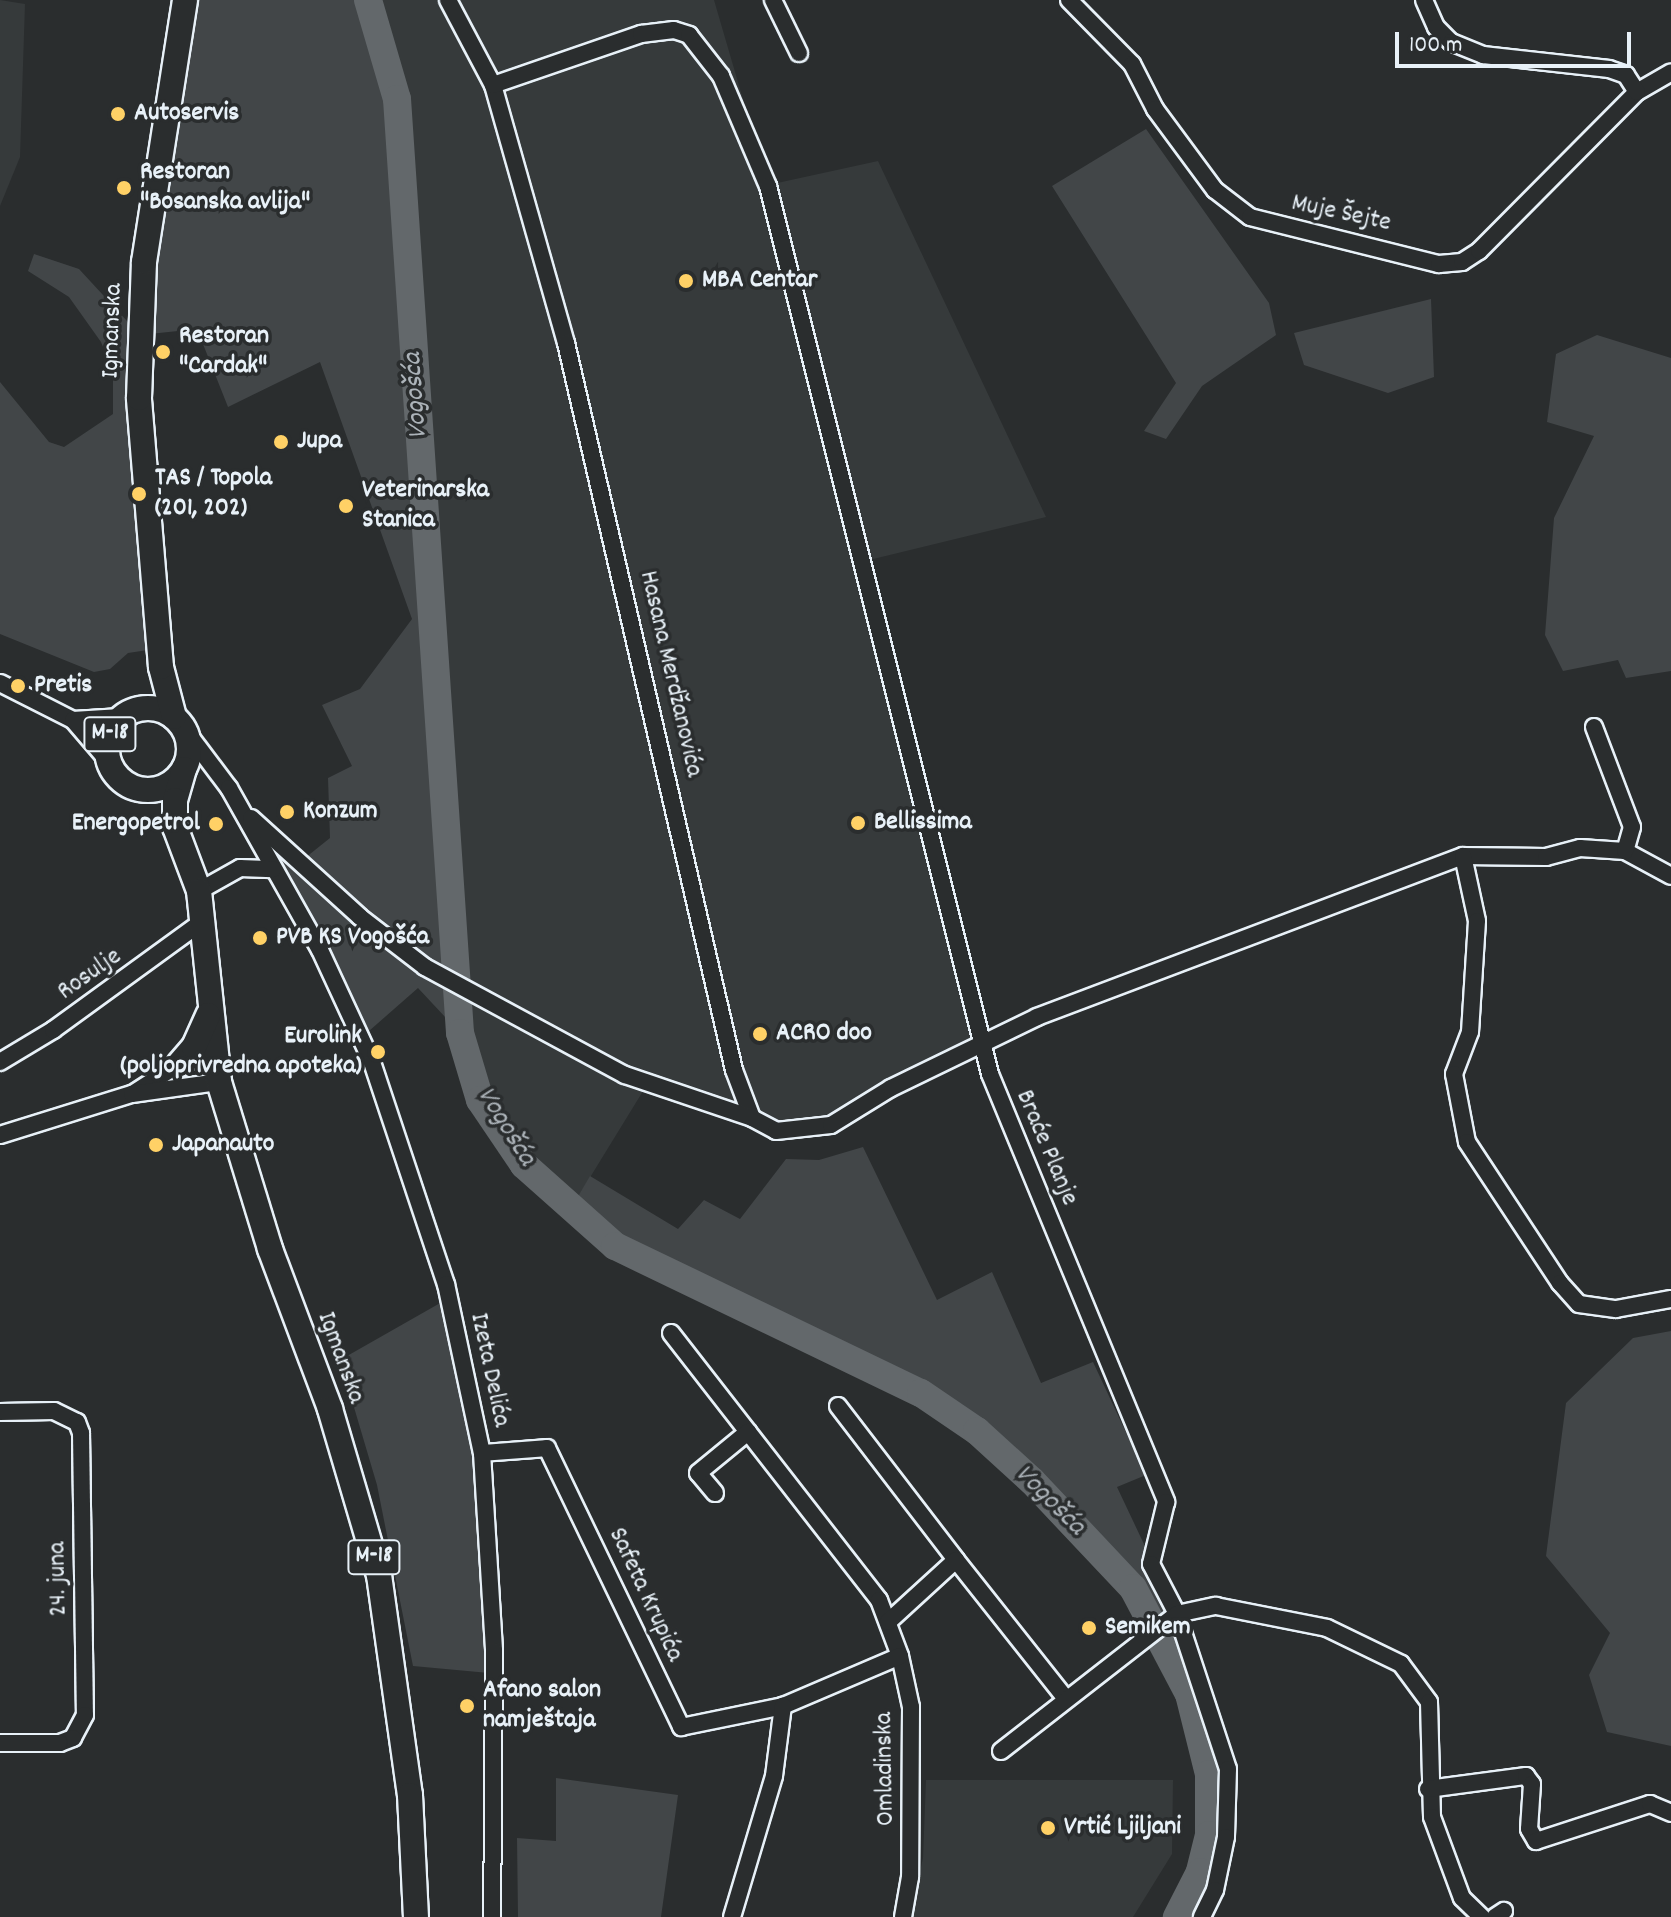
<!DOCTYPE html>
<html>
<head>
<meta charset="utf-8">
<style>
	body { margin:0 }
	#map { position:relative; width:1671px; height:1917px; overflow:hidden; background:#2a2d2e; font-family:Dekko,sans-serif }
	div>[style] { position:absolute }
	[style*='--x'] { left:calc(var(--x)*1px); top:calc(var(--y)*1px); width:calc(var(--w)*1px); rotate:calc(var(--a)*1deg) }
	.built>* { inset:0; background:#363a3b }
	.green>* { inset:0; background:#424648 }
	.river>* { height:28px; margin:-14px; padding:0 14px; transform-origin:14px; border-radius:14px; background:#63686b }
	.roads { filter:drop-shadow(2px 0 #e8f1f8) drop-shadow(-2px 0 #e8f1f8) drop-shadow(0 2px #e8f1f8) drop-shadow(0 -2px #e8f1f8) }
	.street>* { height:16px; margin:-8px; padding:0 8px; transform-origin:8px; border-radius:8px; background:#2a2d2e }
	.primary>* { height:24px; margin:-12px; padding:0 12px; transform-origin:12px; border-radius:12px; background:#2a2d2e }
	.primary>.ring { margin:-12px; padding:0; box-sizing:content-box; background:none; border:24px solid #2a2d2e; border-radius:50% }
	.dots>* { width:22px; height:22px; translate:-50% -50%; box-sizing:border-box; border:4px solid #2a2d2e; border-radius:50% }
	span { translate:-50% -50%; white-space:nowrap; text-align:center; line-height:1.15; -webkit-text-stroke:7px #2a2d2e; paint-order:stroke }
	.shield-label span { padding:2px 6px; background:#2a2d2e; border:2px solid; border-radius:6px; -webkit-text-stroke-width:0 }
	.shield-label { font-size:24px; color:#e8f1f8; font-weight:700 }
	.poi-label { font-size:26px; color:#e8f1f8; font-weight:700 }
	.left { translate:0 -50%; text-align:left }
	.right { translate:-100% -50%; text-align:right }
	.street-label { font-size:26px; color:#e8f1f8 }
	.water-label { font-size:28px; color:#acb3b9; font-style:italic }
	.scale { position:absolute; left:1395px; top:32px; width:236px; height:36px; box-sizing:border-box; border:4px solid #e8f1f8; border-top:0; padding-left:10px; font-size:24px; line-height:28px; white-space:nowrap; color:#e8f1f8; -webkit-text-stroke:6px #2a2d2e; paint-order:stroke }
</style>
</head>
<body>
<div id="map">
	<div class="built">
		<div style="clip-path:polygon(0 0,25px 4px,20px 157px,0 206px)"></div>
		<div style="clip-path:polygon(368px 0,714px 0,768px 185px,878px 161px,1046px 517px,865px 561px,985px 1041px,805px 1132px,648px 1083px,570px 1210px,498px 1131px,480px 1100px,460px 1033px,397px 99px)"></div>
		<div style="clip-path:polygon(926px 1780px,1173px 1780px,1172px 1854px,1133px 1917px,910px 1917px,923px 1858px)"></div>
	</div>
	<div class="green">
		<div style="clip-path:polygon(184px 0,368px 0,388px 54px,397px 99px,460px 1033px,418px 988px,361px 1038px,245px 817px,300px 862px,330px 838px,328px 778px,352px 766px,322px 705px,360px 689px,412px 619px,320px 362px,228px 407px,197px 329px,140px 335px,161px 648px,128px 653px,110px 669px,94px 672px,0 634px,0 382px,49px 442px,64px 447px,113px 414px,113px 371px,101px 342px,69px 297px,28px 271px,34px 254px,79px 269px,139px 334px)"></div>
		<div style="clip-path:polygon(1146px 129px,1269px 303px,1276px 335px,1202px 386px,1166px 439px,1144px 431px,1176px 383px,1052px 186px)"></div>
		<div style="clip-path:polygon(1431px 299px,1434px 377px,1388px 393px,1304px 365px,1294px 333px)"></div>
		<div style="clip-path:polygon(1597px 335px,1671px 358px,1671px 671px,1626px 678px,1618px 660px,1563px 671px,1545px 635px,1554px 518px,1594px 436px,1547px 422px,1556px 354px)"></div>
		<div style="clip-path:polygon(863px 1147px,937px 1300px,992px 1272px,1041px 1383px,1093px 1362px,1146px 1475px,1117px 1487px,1177px 1614px,1230px 1801px,1211px 1802px,1203px 1736px,1189px 1694px,1133px 1588px,977px 1431px,921px 1393px,857px 1359px,615px 1246px,570px 1210px,590px 1176px,678px 1229px,704px 1200px,740px 1219px,786px 1159px,819px 1160px)"></div>
		<div style="clip-path:polygon(449px 1298px,482px 1453px,489px 1673px,413px 1666px,377px 1485px,340px 1360px)"></div>
		<div style="clip-path:polygon(1671px 1331px,1671px 1746px,1607px 1732px,1589px 1675px,1610px 1633px,1546px 1556px,1566px 1403px,1633px 1338px)"></div>
		<div style="clip-path:polygon(556px 1778px,678px 1795px,661px 1917px,518px 1917px,517px 1838px,556px 1841px)"></div>
	</div>
	<div class="river">
		<div style="--x:368;--y:0;--w:103;--a:73.7"></div>
		<div style="--x:397;--y:99;--w:936;--a:86.14"></div>
		<div style="--x:460;--y:1033;--w:70;--a:73.4"></div>
		<div style="--x:480;--y:1100;--w:78;--a:55.9"></div>
		<div style="--x:524;--y:1165;--w:122;--a:41.7"></div>
		<div style="--x:615;--y:1246;--w:339;--a:25.7"></div>
		<div style="--x:921;--y:1393;--w:68;--a:34.2"></div>
		<div style="--x:977;--y:1431;--w:74;--a:42.3"></div>
		<div style="--x:1032;--y:1481;--w:147;--a:46.7"></div>
		<div style="--x:1133;--y:1588;--w:120;--a:62.2"></div>
		<div style="--x:1189;--y:1694;--w:82;--a:76"></div>
		<div style="--x:1209;--y:1774;--w:61;--a:90"></div>
		<div style="--x:1209;--y:1835;--w:38;--a:104"></div>
		<div style="--x:1200;--y:1872;--w:51;--a:117.1"></div>
	</div>
	<div class="roads">
		<div class="street">
			<div style="--x:448;--y:0;--w:96;--a:62.1"></div>
			<div style="--x:493;--y:85;--w:268;--a:74.2"></div>
			<div style="--x:566;--y:343;--w:746;--a:76.99"></div>
			<div style="--x:734;--y:1070;--w:51;--a:69.4"></div>
			<div style="--x:752;--y:1118;--w:27;--a:28"></div>
			<div style="--x:776;--y:1131;--w:55;--a:-6.2"></div>
			<div style="--x:831;--y:1125;--w:70;--a:-31.7"></div>
			<div style="--x:891;--y:1088;--w:162;--a:-25.9"></div>
			<div style="--x:1037;--y:1017;--w:455;--a:-20.7"></div>
			<div style="--x:1463;--y:856;--w:83;--a:0.7"></div>
			<div style="--x:1546;--y:857;--w:35;--a:-15"></div>
			<div style="--x:1580;--y:848;--w:45;--a:3.8"></div>
			<div style="--x:1625;--y:851;--w:52;--a:28.5"></div>
			<div style="--x:773;--y:0;--w:59;--a:63.9"></div>
			<div style="--x:1069;--y:0;--w:90;--a:45.5"></div>
			<div style="--x:1132;--y:64;--w:51;--a:62.9"></div>
			<div style="--x:1155;--y:109;--w:101;--a:53.5"></div>
			<div style="--x:1215;--y:190;--w:44;--a:37.6"></div>
			<div style="--x:1250;--y:217;--w:195;--a:14"></div>
			<div style="--x:1439;--y:264;--w:23;--a:-5"></div>
			<div style="--x:1462;--y:262;--w:20;--a:-33"></div>
			<div style="--x:1479;--y:251;--w:224;--a:-45.2"></div>
			<div style="--x:1637;--y:92;--w:39;--a:-30"></div>
			<div style="--x:1424;--y:0;--w:30;--a:66"></div>
			<div style="--x:1436;--y:27;--w:21;--a:45"></div>
			<div style="--x:1451;--y:42;--w:35;--a:22"></div>
			<div style="--x:1483;--y:55;--w:127;--a:6.3"></div>
			<div style="--x:1609;--y:69;--w:18;--a:19"></div>
			<div style="--x:1626;--y:75;--w:20;--a:57"></div>
			<div style="--x:493;--y:85;--w:157;--a:-19"></div>
			<div style="--x:641;--y:34;--w:33;--a:-7"></div>
			<div style="--x:674;--y:30;--w:16;--a:18"></div>
			<div style="--x:689;--y:35;--w:52;--a:52"></div>
			<div style="--x:721;--y:76;--w:120;--a:66.9"></div>
			<div style="--x:768;--y:186;--w:915;--a:75.96"></div>
			<div style="--x:990;--y:1074;--w:463;--a:67.6"></div>
			<div style="--x:1166;--y:1502;--w:64;--a:103.6"></div>
			<div style="--x:1151;--y:1564;--w:56;--a:62.5"></div>
			<div style="--x:1177;--y:1614;--w:163;--a:71.8"></div>
			<div style="--x:1228;--y:1769;--w:68;--a:91.7"></div>
			<div style="--x:1226;--y:1837;--w:54;--a:101.7"></div>
			<div style="--x:1215;--y:1890;--w:30;--a:116"></div>
			<div style="--x:0;--y:683;--w:82;--a:26.9"></div>
			<div style="--x:73;--y:720;--w:48;--a:-3.6"></div>
			<div style="--x:73;--y:720;--w:55;--a:49.4"></div>
			<div style="--x:183;--y:727;--w:76;--a:53"></div>
			<div style="--x:229;--y:788;--w:186;--a:60.7"></div>
			<div style="--x:320;--y:950;--w:123;--a:65.1"></div>
			<div style="--x:372;--y:1062;--w:234;--a:71.6"></div>
			<div style="--x:446;--y:1284;--w:173;--a:78"></div>
			<div style="--x:482;--y:1453;--w:198;--a:86.5"></div>
			<div style="--x:494;--y:1651;--w:266;--a:90.4"></div>
			<div style="--x:1594;--y:727;--w:107;--a:69.2"></div>
			<div style="--x:1632;--y:827;--w:25;--a:106"></div>
			<div style="--x:251;--y:818;--w:147;--a:42.2"></div>
			<div style="--x:360;--y:917;--w:82;--a:37.6"></div>
			<div style="--x:425;--y:967;--w:227;--a:28.4"></div>
			<div style="--x:625;--y:1075;--w:134;--a:18.7"></div>
			<div style="--x:1463;--y:856;--w:66;--a:77.8"></div>
			<div style="--x:1477;--y:921;--w:111;--a:93.6"></div>
			<div style="--x:1470;--y:1032;--w:45;--a:110.9"></div>
			<div style="--x:1454;--y:1074;--w:69;--a:79.2"></div>
			<div style="--x:1467;--y:1142;--w:169;--a:56.6"></div>
			<div style="--x:1560;--y:1283;--w:28;--a:48"></div>
			<div style="--x:1579;--y:1304;--w:37;--a:8"></div>
			<div style="--x:1616;--y:1309;--w:56;--a:-10.3"></div>
			<div style="--x:199;--y:891;--w:47;--a:-29.3"></div>
			<div style="--x:240;--y:868;--w:33;--a:2"></div>
			<div style="--x:0;--y:1062;--w:62;--a:-31.1"></div>
			<div style="--x:53;--y:1030;--w:185;--a:-36"></div>
			<div style="--x:134;--y:1093;--w:54;--a:-32.8"></div>
			<div style="--x:179;--y:1064;--w:36;--a:-14"></div>
			<div style="--x:0;--y:1135;--w:138;--a:-17.3"></div>
			<div style="--x:132;--y:1094;--w:88;--a:-7.9"></div>
			<div style="--x:671;--y:1333;--w:338;--a:52.1"></div>
			<div style="--x:879;--y:1600;--w:60;--a:69.4"></div>
			<div style="--x:900;--y:1656;--w:52;--a:77.8"></div>
			<div style="--x:911;--y:1707;--w:170;--a:90.3"></div>
			<div style="--x:910;--y:1877;--w:41;--a:99.9"></div>
			<div style="--x:838;--y:1406;--w:194;--a:52.5"></div>
			<div style="--x:0;--y:1412;--w:54;--a:-1.1"></div>
			<div style="--x:54;--y:1411;--w:25;--a:26"></div>
			<div style="--x:77;--y:1422;--w:12;--a:70"></div>
			<div style="--x:81;--y:1433;--w:282;--a:89.2"></div>
			<div style="--x:85;--y:1715;--w:26;--a:118"></div>
			<div style="--x:73;--y:1738;--w:14;--a:159"></div>
			<div style="--x:60;--y:1743;--w:60;--a:180"></div>
			<div style="--x:482;--y:1453;--w:65;--a:-4.4"></div>
			<div style="--x:547;--y:1448;--w:310;--a:64.3"></div>
			<div style="--x:681;--y:1727;--w:104;--a:-11.6"></div>
			<div style="--x:783;--y:1706;--w:127;--a:-23.1"></div>
			<div style="--x:715;--y:1493;--w:26;--a:-130"></div>
			<div style="--x:698;--y:1473;--w:65;--a:-39.4"></div>
			<div style="--x:888;--y:1622;--w:92;--a:-42.4"></div>
			<div style="--x:956;--y:1560;--w:177;--a:51.6"></div>
			<div style="--x:1001;--y:1751;--w:223;--a:-37.9"></div>
			<div style="--x:1177;--y:1614;--w:40;--a:-12"></div>
			<div style="--x:1216;--y:1606;--w:113;--a:11.2"></div>
			<div style="--x:1327;--y:1628;--w:82;--a:25.9"></div>
			<div style="--x:1401;--y:1664;--w:47;--a:53.6"></div>
			<div style="--x:1429;--y:1702;--w:115;--a:88.5"></div>
			<div style="--x:1432;--y:1817;--w:86;--a:69.7"></div>
			<div style="--x:1462;--y:1898;--w:28;--a:44"></div>
			<div style="--x:1428;--y:1789;--w:99;--a:-7.6"></div>
			<div style="--x:1526;--y:1776;--w:10;--a:53"></div>
			<div style="--x:1532;--y:1784;--w:45;--a:93.8"></div>
			<div style="--x:1529;--y:1829;--w:14;--a:60"></div>
			<div style="--x:1536;--y:1841;--w:120;--a:-18"></div>
			<div style="--x:1650;--y:1804;--w:23;--a:23"></div>
			<div style="--x:732;--y:1917;--w:147;--a:-73.4"></div>
			<div style="--x:774;--y:1776;--w:71;--a:-82.7"></div>
			<div style="--x:1495;--y:1917;--w:11;--a:-34"></div>
		</div>
		<div class="primary">
			<div class="ring" style="left:107px;top:708px;width:58px;height:58px"></div>
			<div style="--x:174;--y:717;--w:52;--a:-104.6"></div>
			<div style="--x:161;--y:667;--w:270;--a:-94.7"></div>
			<div style="--x:139;--y:398;--w:136;--a:-87.9"></div>
			<div style="--x:144;--y:262;--w:265;--a:-81.1"></div>
			<div style="--x:184;--y:769;--w:32;--a:106"></div>
			<div style="--x:175;--y:800;--w:27;--a:90"></div>
			<div style="--x:175;--y:827;--w:68;--a:69.4"></div>
			<div style="--x:199;--y:891;--w:192;--a:84"></div>
			<div style="--x:219;--y:1082;--w:175;--a:73"></div>
			<div style="--x:270;--y:1249;--w:171;--a:69.4"></div>
			<div style="--x:330;--y:1409;--w:173;--a:73.6"></div>
			<div style="--x:379;--y:1575;--w:222;--a:82"></div>
			<div style="--x:410;--y:1795;--w:122;--a:87.2"></div>
			<div style="--x:179;--y:1064;--w:23;--a:-49"></div>
			<div style="--x:194;--y:1047;--w:35;--a:-66"></div>
		</div>
	</div>
	<div class="dots">
		<div style="left:118px;top:114px;background:#ffd166"></div>
		<div style="left:124px;top:188px;background:#ffd166"></div>
		<div style="left:686px;top:281px;background:#ffd166"></div>
		<div style="left:163px;top:352px;background:#ffd166"></div>
		<div style="left:281px;top:442px;background:#ffd166"></div>
		<div style="left:139px;top:494px;background:#ffd166"></div>
		<div style="left:346px;top:506px;background:#ffd166"></div>
		<div style="left:18px;top:686px;background:#ffd166"></div>
		<div style="left:287px;top:812px;background:#ffd166"></div>
		<div style="left:858px;top:823px;background:#ffd166"></div>
		<div style="left:216px;top:824px;background:#ffd166"></div>
		<div style="left:260px;top:938px;background:#ffd166"></div>
		<div style="left:760px;top:1034px;background:#ffd166"></div>
		<div style="left:378px;top:1052px;background:#ffd166"></div>
		<div style="left:156px;top:1145px;background:#ffd166"></div>
		<div style="left:1089px;top:1628px;background:#ffd166"></div>
		<div style="left:467px;top:1706px;background:#ffd166"></div>
		<div style="left:1048px;top:1828px;background:#ffd166"></div>
	</div>
	<div class="shield-label">
		<span style="left:110px;top:734px">M-18</span>
		<span style="left:374px;top:1557px">M-18</span>
	</div>
	<div class="poi-label">
		<span class="left" style="left:134px;top:114px">Autoservis</span>
		<span class="left" style="left:140px;top:188px">Restoran<br>"Bosanska avlija"</span>
		<span class="left" style="left:702px;top:281px">MBA Centar</span>
		<span class="left" style="left:179px;top:352px">Restoran<br>"Cardak"</span>
		<span class="left" style="left:297px;top:442px">Jupa</span>
		<span class="left" style="left:155px;top:494px">TAS / Topola<br>(201, 202)</span>
		<span class="left" style="left:362px;top:506px">Veterinarska<br>Stanica</span>
		<span class="left" style="left:34px;top:686px">Pretis</span>
		<span class="left" style="left:303px;top:812px">Konzum</span>
		<span class="left" style="left:874px;top:823px">Bellissima</span>
		<span class="right" style="left:200px;top:824px">Energopetrol</span>
		<span class="left" style="left:276px;top:938px">PVB KS Vogošća</span>
		<span class="left" style="left:776px;top:1034px">ACRO doo</span>
		<span class="right" style="left:362px;top:1052px">Eurolink<br>(poljoprivredna apoteka)</span>
		<span class="left" style="left:172px;top:1145px">Japanauto</span>
		<span class="left" style="left:1105px;top:1628px">Semikem</span>
		<span class="left" style="left:483px;top:1706px">Afano salon<br>namještaja</span>
		<span class="left" style="left:1064px;top:1828px">Vrtić Ljiljani</span>
	</div>
	<div class="street-label">
		<span style="left:1341px;top:214px;rotate:12deg">Muje Šejte</span>
		<span style="left:113px;top:331px;rotate:-88deg">Igmanska</span>
		<span style="left:670px;top:674px;rotate:77deg">Hasana Merdžanovića</span>
		<span style="left:90px;top:975px;rotate:-35deg">Rosulje</span>
		<span style="left:1046px;top:1148px;rotate:67deg">Braće Planje</span>
		<span style="left:340px;top:1358px;rotate:70deg">Igmanska</span>
		<span style="left:489px;top:1370px;rotate:78deg">Izeta Delića</span>
		<span style="left:59px;top:1579px;rotate:-91deg">24. juna</span>
		<span style="left:645px;top:1595px;rotate:65deg">Safeta Krupića</span>
		<span style="left:886px;top:1769px;rotate:-91deg">Omladinska</span>
	</div>
	<div class="water-label">
		<span style="left:417px;top:396px;rotate:-94deg">Vogošća</span>
		<span style="left:505px;top:1127px;rotate:58deg">Vogošća</span>
		<span style="left:1049px;top:1501px;rotate:45deg">Vogošća</span>
	</div>
	<div class="scale">100 m</div>
</div>
</body>
</html>
